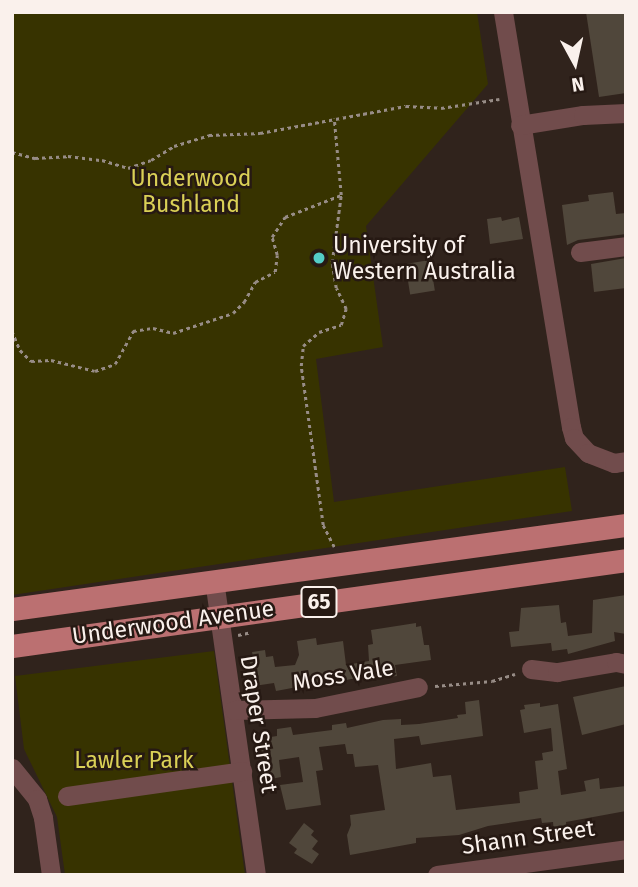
<!DOCTYPE html>
<html>
<head>
<meta charset="utf-8">
<style>
	body { margin:0 }
	#map { position:relative; width:638px; height:887px; overflow:hidden; background:#30231c; font-family:"Fira Sans",sans-serif }
	div>[style] { position:absolute }
	[style*='--x'] { left:calc(var(--x)*1px); top:calc(var(--y)*1px); width:calc(var(--w)*1px); rotate:calc(var(--a)*1deg) }
	.green>* { inset:0; background:#373300 }
	.building>* { inset:0; background:#50473b; transform-origin:0 0 }
	.path>* { height:2.5px; margin-top:-1.25px; transform-origin:0; background:repeating-linear-gradient(90deg,#978c86 0 3.5px,transparent 0 7px) }
	.minor>* { height:19px; margin:-9.5px; padding:0 9.5px; transform-origin:9.5px; border-radius:9.5px; background:#714c4c }
	.major>* { height:23px; margin:-11.5px; padding:0 11.5px; transform-origin:11.5px; border-radius:11.5px; background:#bb7071 }
	.dots>* { width:19px; height:19px; translate:-50% -50%; box-sizing:border-box; border:4px solid #261913; border-radius:50% }
	span { translate:-50% -50%; white-space:nowrap; text-align:center; line-height:1.15; -webkit-text-stroke:5px #261913; paint-order:stroke }
	.shield-label span { padding:2px 5px; background:#261913; border:2px solid; border-radius:5px; -webkit-text-stroke-width:0 }
	.shield-label { font-size:21px; color:#faf1ec; font-weight:700 }
	.park-label { font-size:23px; color:#dad056 }
	.poi-label { font-size:23px; color:#faf1ec }
	.left { translate:0 -50%; text-align:left }
	.street-label { font-size:23px; color:#faf1ec }
	.frame { position:absolute; inset:0; border:14px solid #faf1ec; pointer-events:none }
	.north { position:absolute; left:540px; top:28px; width:70px; height:70px; -webkit-text-stroke:5px #261913; paint-order:stroke; rotate:172deg; font-size:19px; font-weight:700; line-height:28px; text-align:center; color:#faf1ec }
	.north::after { content:''; display:block; margin:auto; width:24px; height:32px; background:#faf1ec; clip-path:polygon(50% 0,100% 100%,50% 72%,0 100%) }
</style>
</head>
<body>
<div id="map">
	<div class="green">
		<div style="clip-path:polygon(12px 12px,477px 12px,488px 84px,366px 226px,383px 347px,316px 359px,334px 502px,565px 467px,572px 511px,12px 595px)"></div>
		<div style="clip-path:polygon(214px 651px,245px 875px,65px 875px,57px 817px,24px 749px,15px 676px)"></div>
	</div>
	<div class="building">
		<div style="clip-path:polygon(586px 12px,626px 12px,626px 93px,599px 97px)"></div>
		<div style="clip-path:polygon(613px 192px,616px 214px,626px 213px,626px 234px,578px 240px,567px 245px,562px 205px,589px 201px,588px 195px)"></div>
		<div style="clip-path:polygon(501px 217px,502px 221px,519px 217px,523px 239px,490px 244px,487px 219px)"></div>
		<div style="clip-path:polygon(626px 258px,626px 288px,594px 292px,591px 264px)"></div>
		<div style="left:430px;top:260px;width:31px;height:25px;rotate:81deg"></div>
		<div style="clip-path:polygon(626px 595px,626px 634px,614px 632px,615px 641px,568px 654px,567px 649px,552px 651px,551px 643px,511px 647px,509px 632px,519px 631px,521px 608px,559px 605px,561px 623px,566px 622px,568px 636px,592px 633px,593px 600px)"></div>
		<div style="clip-path:polygon(416px 623px,416px 627px,421px 626px,424px 645px,429px 645px,431px 660px,395px 665px,397px 676px,363px 680px,362px 677px,325px 684px,324px 682px,276px 691px,274px 683px,254px 686px,249px 658px,253px 657px,252px 652px,265px 650px,266px 657px,273px 656px,275px 667px,295px 665px,299px 655px,297px 641px,316px 638px,317px 645px,343px 641px,346px 665px,369px 661px,368px 645px,373px 644px,371px 630px)"></div>
		<div style="clip-path:polygon(626px 686px,626px 724px,582px 735px,573px 697px)"></div>
		<div style="clip-path:polygon(479px 700px,483px 736px,421px 745px,419px 736px,394px 739px,396px 769px,431px 763px,433px 777px,451px 775px,456px 810px,520px 803px,519px 792px,538px 789px,535px 761px,543px 760px,542px 753px,553px 751px,551px 728px,524px 733px,520px 710px,525px 709px,524px 705px,540px 703px,540px 707px,558px 704px,567px 769px,558px 771px,561px 795px,586px 791px,584px 781px,599px 778px,600px 789px,626px 786px,626px 811px,566px 822px,567px 832px,554px 834px,553px 822px,542px 823px,541px 818px,488px 826px,459px 835px,416px 838px,416px 843px,350px 855px,347px 835px,351px 825px,350px 815px,385px 810px,378px 765px,355px 767px,353px 754px,347px 754px,345px 744px,319px 747px,323px 770px,316px 771px,321px 805px,286px 810px,280px 785px,303px 782px,299px 757px,279px 760px,281px 777px,266px 780px,261px 747px,265px 746px,264px 738px,277px 736px,277px 729px,291px 727px,293px 735px,332px 730px,332px 725px,346px 723px,347px 728px,383px 720px,401px 719px,401px 725px,419px 724px,458px 718px,457px 715px,466px 714px,465px 702px)"></div>
		<div style="clip-path:polygon(304px 823px,314px 831px,311px 835px,318px 841px,312px 849px,319px 854px,312px 864px,294px 853px,297px 849px,289px 843px)"></div>
	</div>
	<div class="path">
		<div style="--x:12;--y:152;--w:24;--a:15"></div>
		<div style="--x:35;--y:158;--w:33;--a:-3"></div>
		<div style="--x:68;--y:156;--w:34;--a:7"></div>
		<div style="--x:102;--y:160;--w:27;--a:17"></div>
		<div style="--x:128;--y:168;--w:24;--a:-19"></div>
		<div style="--x:151;--y:160;--w:27;--a:-31"></div>
		<div style="--x:174;--y:146;--w:37;--a:-17"></div>
		<div style="--x:209;--y:135;--w:51;--a:-2.2"></div>
		<div style="--x:260;--y:133;--w:148;--a:-10.5"></div>
		<div style="--x:406;--y:106;--w:35;--a:3"></div>
		<div style="--x:441;--y:108;--w:59;--a:-8.8"></div>
		<div style="--x:12;--y:331;--w:21;--a:67"></div>
		<div style="--x:20;--y:350;--w:16;--a:45"></div>
		<div style="--x:31;--y:361;--w:20;--a:-3"></div>
		<div style="--x:51;--y:360;--w:45;--a:14"></div>
		<div style="--x:95;--y:371;--w:21;--a:-19"></div>
		<div style="--x:115;--y:364;--w:38;--a:-61"></div>
		<div style="--x:133;--y:331;--w:20;--a:-9"></div>
		<div style="--x:153;--y:328;--w:21;--a:14"></div>
		<div style="--x:173;--y:333;--w:63;--a:-18.4"></div>
		<div style="--x:233;--y:313;--w:16;--a:-45"></div>
		<div style="--x:244;--y:302;--w:23;--a:-61"></div>
		<div style="--x:255;--y:282;--w:22;--a:-27"></div>
		<div style="--x:275;--y:272;--w:17;--a:-83"></div>
		<div style="--x:277;--y:255;--w:19;--a:-106"></div>
		<div style="--x:272;--y:237;--w:24;--a:-57"></div>
		<div style="--x:285;--y:217;--w:60;--a:-21.4"></div>
		<div style="--x:334;--y:547;--w:25;--a:-117"></div>
		<div style="--x:323;--y:525;--w:161;--a:-97.9"></div>
		<div style="--x:301;--y:366;--w:20;--a:-84"></div>
		<div style="--x:303;--y:346;--w:21;--a:-41"></div>
		<div style="--x:319;--y:332;--w:23;--a:-18"></div>
		<div style="--x:341;--y:325;--w:17;--a:-73"></div>
		<div style="--x:346;--y:309;--w:23;--a:-115"></div>
		<div style="--x:336;--y:288;--w:26;--a:-99"></div>
		<div style="--x:332;--y:262;--w:68;--a:-82.3"></div>
		<div style="--x:341;--y:195;--w:77;--a:-95.2"></div>
		<div style="--x:238;--y:635;--w:14;--a:-12"></div>
		<div style="--x:435;--y:686;--w:57;--a:-5"></div>
		<div style="--x:492;--y:681;--w:24;--a:-17"></div>
	</div>
	<div class="minor">
		<div style="--x:503;--y:12;--w:421;--a:80.7"></div>
		<div style="--x:571;--y:427;--w:11;--a:75"></div>
		<div style="--x:574;--y:438;--w:21;--a:47"></div>
		<div style="--x:588;--y:453;--w:28;--a:21"></div>
		<div style="--x:614;--y:463;--w:12;--a:-9"></div>
		<div style="--x:520;--y:125;--w:64;--a:-9"></div>
		<div style="--x:583;--y:115;--w:43;--a:-2.7"></div>
		<div style="--x:580;--y:252;--w:46;--a:-7.4"></div>
		<div style="--x:214;--y:580;--w:298;--a:81.9"></div>
		<div style="--x:531;--y:669;--w:26;--a:7"></div>
		<div style="--x:557;--y:672;--w:60;--a:-9.6"></div>
		<div style="--x:616;--y:662;--w:10;--a:11"></div>
		<div style="--x:234;--y:710;--w:81;--a:-1.4"></div>
		<div style="--x:315;--y:708;--w:105;--a:-11.5"></div>
		<div style="--x:12;--y:768;--w:40;--a:51"></div>
		<div style="--x:37;--y:799;--w:20;--a:72"></div>
		<div style="--x:43;--y:818;--w:58;--a:82"></div>
		<div style="--x:67;--y:796;--w:177;--a:-8.1"></div>
		<div style="--x:437;--y:875;--w:191;--a:-7.8"></div>
	</div>
	<div class="major">
		<div style="--x:12;--y:609;--w:620;--a:-7.79"></div>
		<div style="--x:12;--y:646;--w:620;--a:-7.97"></div>
	</div>
	<div class="dots">
		<div style="left:319px;top:258px;background:#54cdc7"></div>
	</div>
	<div class="shield-label">
		<span style="left:319px;top:602px">65</span>
	</div>
	<div class="park-label">
		<span style="left:191px;top:191px">Underwood<br>Bushland</span>
		<span style="left:134px;top:760px">Lawler Park</span>
	</div>
	<div class="poi-label">
		<span class="left" style="left:333px;top:258px">University of<br>Western Australia</span>
	</div>
	<div class="street-label">
		<span style="left:173px;top:622px;rotate:-8deg">Underwood Avenue</span>
		<span style="left:343px;top:675px;rotate:-9deg">Moss Vale</span>
		<span style="left:259px;top:724px;rotate:81deg">Draper Street</span>
		<span style="left:528px;top:837px;rotate:-8deg">Shann Street</span>
	</div>
	<div class="frame"></div>
	<div class="north">N</div>
</div>
</body>
</html>
